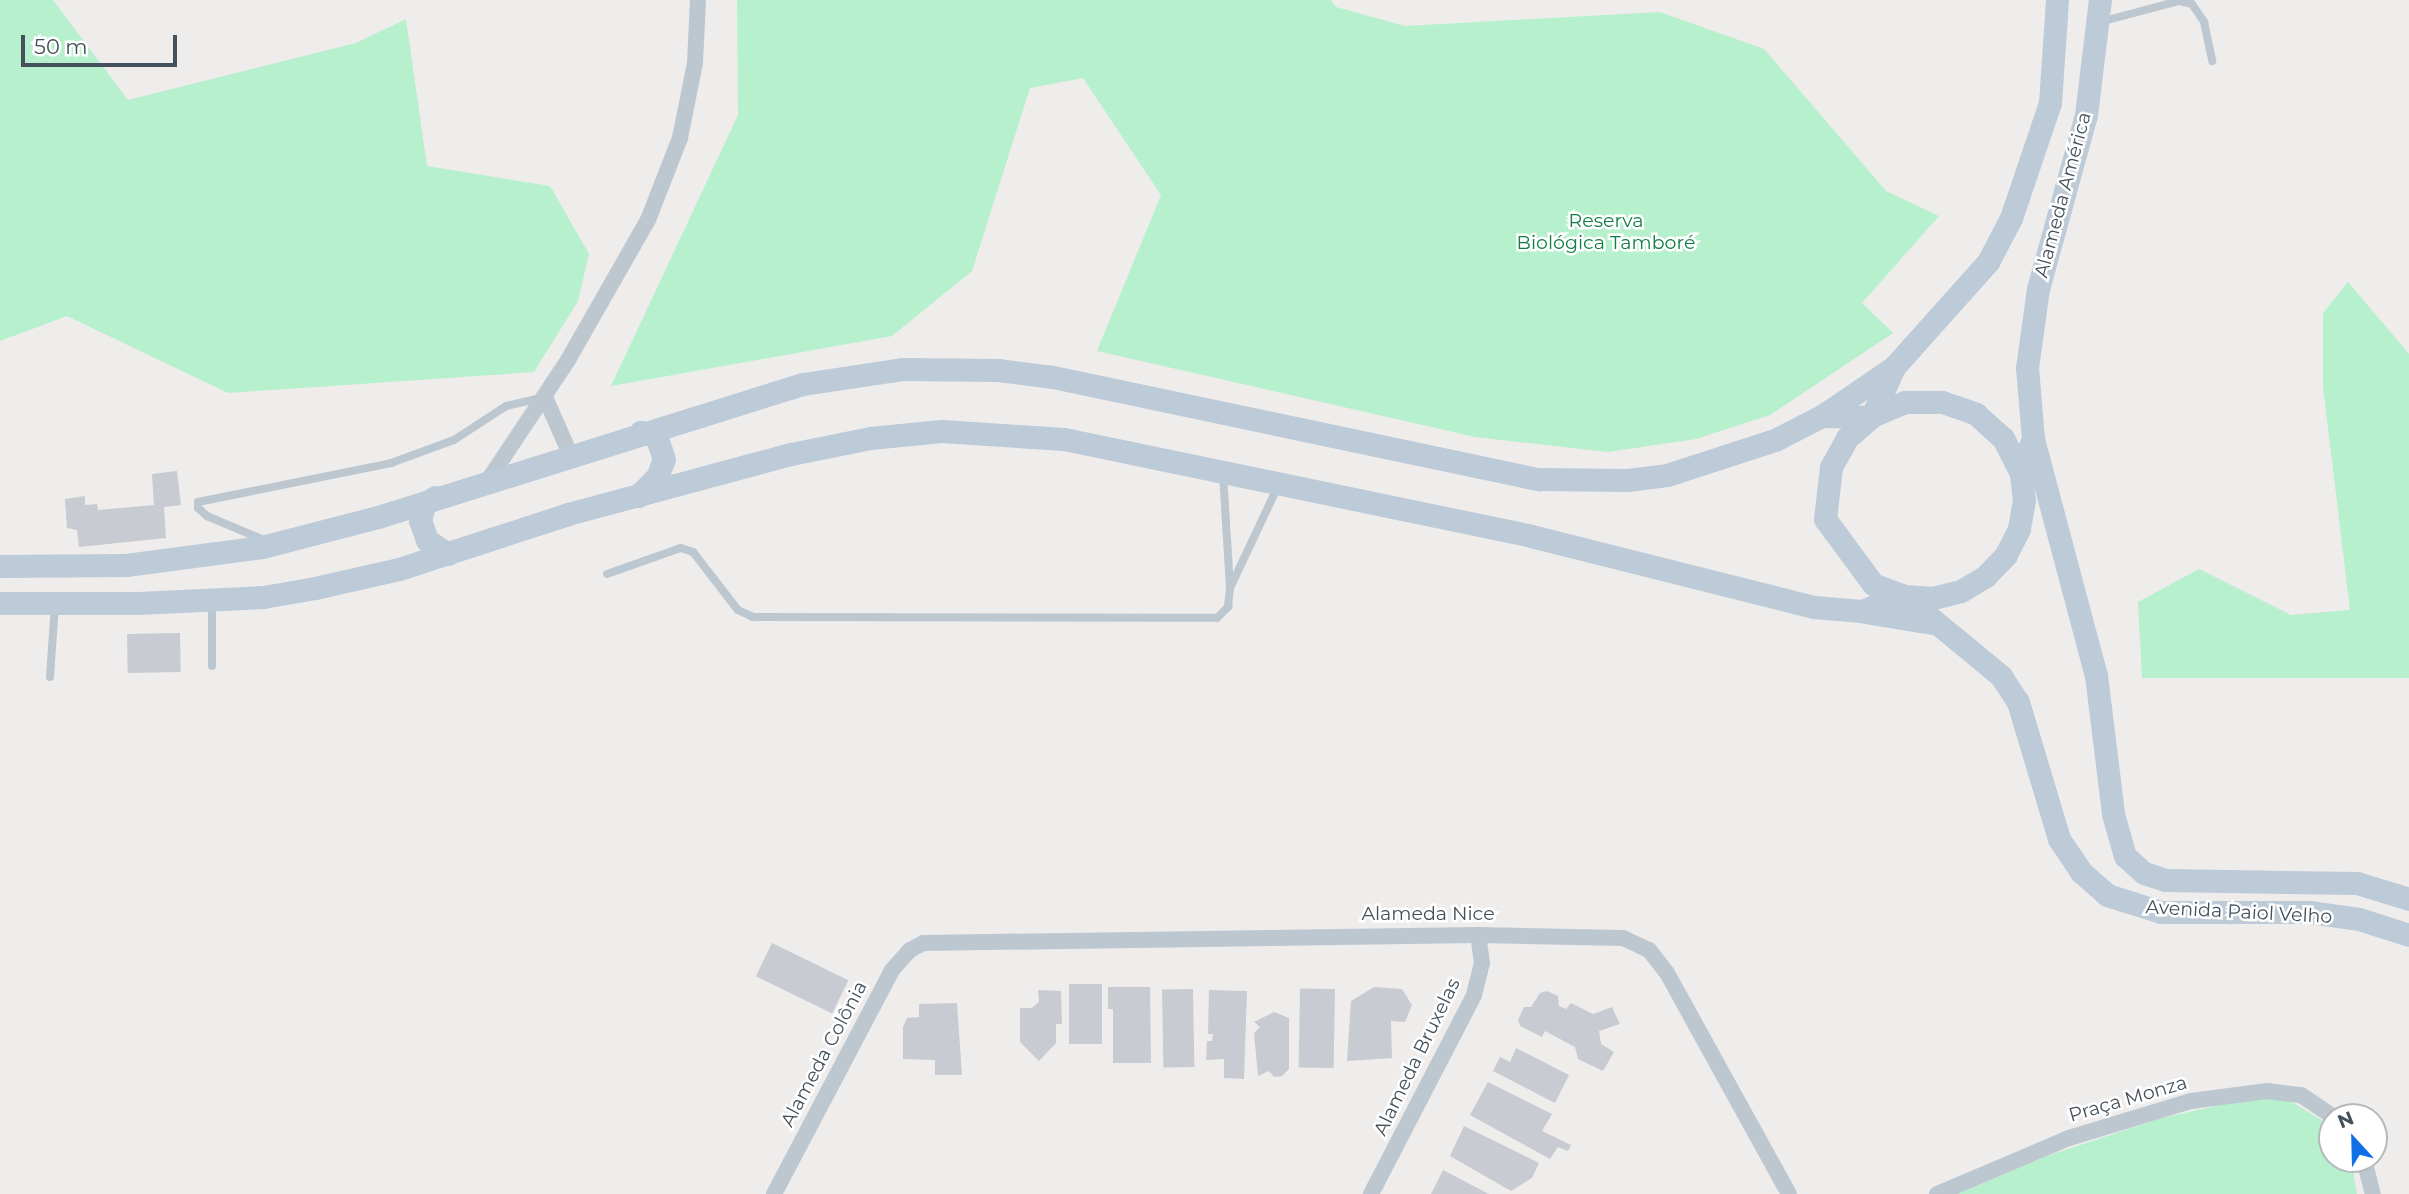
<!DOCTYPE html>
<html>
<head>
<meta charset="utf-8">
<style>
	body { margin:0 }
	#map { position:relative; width:2409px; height:1194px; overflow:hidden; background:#efecec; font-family:Montserrat,sans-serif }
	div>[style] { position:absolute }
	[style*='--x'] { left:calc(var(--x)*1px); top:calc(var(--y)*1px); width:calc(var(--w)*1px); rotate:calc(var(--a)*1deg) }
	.green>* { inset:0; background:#b6f0cc }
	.building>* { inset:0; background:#c8cbd1; transform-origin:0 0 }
	.service>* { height:8px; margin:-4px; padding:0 4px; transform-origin:4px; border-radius:4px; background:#bcc7d0 }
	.minor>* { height:16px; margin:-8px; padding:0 8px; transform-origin:8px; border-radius:8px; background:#bcc7d0 }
	.secondary>* { height:23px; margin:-11.5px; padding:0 11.5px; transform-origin:11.5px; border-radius:11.5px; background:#bdcad7 }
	span { translate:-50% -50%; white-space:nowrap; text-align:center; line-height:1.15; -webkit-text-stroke:5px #fff; paint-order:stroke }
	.street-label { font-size:19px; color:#44505a }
	.park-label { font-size:19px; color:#127e46 }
	.north { position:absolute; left:2318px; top:1103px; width:70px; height:70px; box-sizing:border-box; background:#fff; border:2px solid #b4b9bd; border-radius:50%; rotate:338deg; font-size:19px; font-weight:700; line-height:28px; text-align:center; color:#44505a }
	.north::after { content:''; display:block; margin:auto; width:24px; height:32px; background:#0f70e5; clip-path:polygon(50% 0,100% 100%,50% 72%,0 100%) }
	.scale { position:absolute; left:21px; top:35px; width:156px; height:32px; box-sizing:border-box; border:4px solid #44505a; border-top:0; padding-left:9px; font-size:21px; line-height:24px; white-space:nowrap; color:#44505a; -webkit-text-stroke:5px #fff; paint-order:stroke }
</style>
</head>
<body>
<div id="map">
	<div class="green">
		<div style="clip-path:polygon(0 0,53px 0,128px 100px,356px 43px,406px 19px,427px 166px,550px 186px,589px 254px,578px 301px,534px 372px,228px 393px,67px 316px,0 341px)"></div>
		<div style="clip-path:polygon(737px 0,1331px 0,1336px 7px,1405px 26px,1660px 12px,1764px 49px,1886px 191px,1939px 216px,1862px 303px,1893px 333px,1770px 415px,1696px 439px,1608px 452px,1475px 437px,1097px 351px,1161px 195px,1083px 78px,1030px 88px,972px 271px,892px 336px,611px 386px,738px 115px)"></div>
		<div style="clip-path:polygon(2348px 282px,2409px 354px,2409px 678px,2142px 678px,2138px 602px,2199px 569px,2291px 615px,2350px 610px,2323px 387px,2323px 313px)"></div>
		<div style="clip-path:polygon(2261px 1096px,2289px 1100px,2332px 1127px,2332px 1159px,2351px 1159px,2357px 1194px,1958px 1194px,2047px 1156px,2162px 1118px)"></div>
	</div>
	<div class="building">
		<div style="clip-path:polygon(177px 471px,181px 505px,164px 507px,166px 538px,79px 547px,77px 530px,67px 528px,65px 499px,85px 496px,85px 505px,97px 504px,98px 510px,154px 505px,152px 474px)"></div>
		<div style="left:180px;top:633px;width:39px;height:53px;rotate:89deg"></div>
		<div style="left:772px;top:943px;width:85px;height:37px;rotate:26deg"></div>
		<div style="left:1102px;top:984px;width:60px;height:33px;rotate:90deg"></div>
		<div style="clip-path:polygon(1108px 987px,1150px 987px,1151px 1063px,1113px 1063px,1113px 1009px,1108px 1009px)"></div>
		<div style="clip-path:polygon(1374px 987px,1402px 989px,1412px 1005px,1405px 1022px,1391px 1021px,1392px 1058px,1347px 1061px,1351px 1001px)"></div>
		<div style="left:1193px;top:989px;width:78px;height:31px;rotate:89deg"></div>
		<div style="left:1335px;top:989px;width:79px;height:35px;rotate:91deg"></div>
		<div style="clip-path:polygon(1038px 990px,1061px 991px,1062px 1024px,1056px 1024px,1056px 1043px,1039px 1061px,1020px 1042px,1020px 1008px,1032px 1008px,1039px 1002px)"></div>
		<div style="clip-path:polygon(1209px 990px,1247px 991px,1244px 1079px,1224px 1078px,1224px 1059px,1206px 1060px,1207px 1041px,1212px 1041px,1213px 1034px,1208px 1034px)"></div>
		<div style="clip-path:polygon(1547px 991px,1558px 996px,1559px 1006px,1566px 1009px,1571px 1003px,1593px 1014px,1612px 1007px,1620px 1024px,1599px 1031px,1601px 1044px,1614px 1052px,1603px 1071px,1578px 1059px,1575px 1047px,1545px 1031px,1542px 1037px,1520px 1026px,1518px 1020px,1524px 1007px,1531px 1007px,1540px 993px)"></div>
		<div style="clip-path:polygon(957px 1003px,962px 1075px,935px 1075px,935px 1060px,903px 1059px,903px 1027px,907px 1018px,919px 1017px,919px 1004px)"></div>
		<div style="clip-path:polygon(1274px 1012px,1289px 1018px,1289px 1069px,1282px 1076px,1274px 1077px,1269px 1071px,1258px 1076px,1254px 1033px,1260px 1027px,1254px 1022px)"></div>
		<div style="clip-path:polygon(1516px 1048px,1569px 1075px,1555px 1103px,1493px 1071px,1500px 1057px,1510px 1062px)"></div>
		<div style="clip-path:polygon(1488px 1082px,1552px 1114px,1542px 1131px,1571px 1145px,1568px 1151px,1558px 1147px,1550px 1159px,1470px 1115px)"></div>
		<div style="clip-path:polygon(1464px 1126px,1539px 1163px,1532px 1178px,1511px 1191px,1450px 1156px)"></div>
		<div style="clip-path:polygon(1443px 1170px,1489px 1194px,1431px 1194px)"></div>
	</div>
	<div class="service">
		<div style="--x:2100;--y:22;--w:82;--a:-14.9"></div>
		<div style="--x:2179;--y:1;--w:13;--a:13"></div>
		<div style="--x:2192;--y:4;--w:22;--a:56"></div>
		<div style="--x:2204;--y:22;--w:40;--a:78"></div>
		<div style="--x:264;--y:540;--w:62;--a:-157.2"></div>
		<div style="--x:207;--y:516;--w:12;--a:-138"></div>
		<div style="--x:198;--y:508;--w:6;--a:-90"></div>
		<div style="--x:198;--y:502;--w:197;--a:-11.4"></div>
		<div style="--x:391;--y:463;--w:67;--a:-20.1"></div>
		<div style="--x:454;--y:440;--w:62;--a:-33.2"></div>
		<div style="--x:506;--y:406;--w:35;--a:-13"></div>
		<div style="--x:607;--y:574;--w:78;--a:-19.4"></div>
		<div style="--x:681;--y:548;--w:13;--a:18"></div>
		<div style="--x:693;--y:552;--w:73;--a:52.2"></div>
		<div style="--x:738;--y:610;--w:17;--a:25"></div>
		<div style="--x:753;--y:617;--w:464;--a:0.1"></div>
		<div style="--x:1217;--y:618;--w:16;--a:-45"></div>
		<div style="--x:1228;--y:607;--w:19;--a:-84"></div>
		<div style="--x:1230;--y:588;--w:114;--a:-93.5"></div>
		<div style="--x:1230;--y:588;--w:113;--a:-64.8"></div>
		<div style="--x:212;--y:666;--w:64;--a:-90"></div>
		<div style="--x:50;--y:677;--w:74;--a:-86.1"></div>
	</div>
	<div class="minor">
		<div style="--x:545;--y:397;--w:62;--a:66.3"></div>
		<div style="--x:489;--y:479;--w:143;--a:-56.4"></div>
		<div style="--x:568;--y:360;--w:161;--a:-60.3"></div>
		<div style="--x:648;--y:220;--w:88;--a:-68.7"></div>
		<div style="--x:680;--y:138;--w:76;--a:-78.7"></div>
		<div style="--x:695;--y:63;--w:63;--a:-87.3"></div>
		<div style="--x:2364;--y:1159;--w:36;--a:76"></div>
		<div style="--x:774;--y:1194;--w:253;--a:-62.2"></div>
		<div style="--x:892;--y:970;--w:27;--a:-48"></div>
		<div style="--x:910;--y:950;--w:15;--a:-28"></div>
		<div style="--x:923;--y:943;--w:555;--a:-0.83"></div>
		<div style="--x:1478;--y:935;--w:145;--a:1.2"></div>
		<div style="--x:1623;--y:938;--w:29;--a:25"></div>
		<div style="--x:1649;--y:950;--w:29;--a:52"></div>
		<div style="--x:1667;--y:973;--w:252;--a:61.1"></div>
		<div style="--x:1371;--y:1194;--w:224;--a:-62.6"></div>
		<div style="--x:1474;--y:995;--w:33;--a:-76"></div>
		<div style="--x:1482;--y:963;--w:28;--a:-98"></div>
		<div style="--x:1937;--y:1194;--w:143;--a:-23"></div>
		<div style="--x:2069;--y:1138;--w:127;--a:-16.9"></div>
		<div style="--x:2191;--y:1101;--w:77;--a:-7.5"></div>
		<div style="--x:2267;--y:1091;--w:34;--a:7"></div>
		<div style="--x:2301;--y:1095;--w:40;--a:34"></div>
	</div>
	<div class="secondary">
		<div style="--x:1905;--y:402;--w:37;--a:0"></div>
		<div style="--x:1942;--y:402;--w:36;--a:19"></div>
		<div style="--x:1976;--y:414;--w:36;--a:42"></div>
		<div style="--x:2003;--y:438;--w:39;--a:63"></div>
		<div style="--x:2021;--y:473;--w:27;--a:84"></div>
		<div style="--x:2024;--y:500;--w:29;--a:100"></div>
		<div style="--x:2019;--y:529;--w:29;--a:117"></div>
		<div style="--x:2006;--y:555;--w:29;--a:134"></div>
		<div style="--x:1986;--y:576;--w:29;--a:149"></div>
		<div style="--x:1961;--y:591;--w:29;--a:166"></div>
		<div style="--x:1933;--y:598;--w:29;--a:-176"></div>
		<div style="--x:1904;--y:596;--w:33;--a:-159"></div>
		<div style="--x:1873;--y:584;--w:81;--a:-126.4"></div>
		<div style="--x:1825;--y:519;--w:52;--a:-83.4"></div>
		<div style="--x:1831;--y:467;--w:33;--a:-61"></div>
		<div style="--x:1847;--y:438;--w:33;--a:-41"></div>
		<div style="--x:1872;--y:416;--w:36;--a:-23"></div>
		<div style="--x:1822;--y:416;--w:87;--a:-34.2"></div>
		<div style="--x:1872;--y:416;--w:54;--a:-65.8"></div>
		<div style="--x:1894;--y:367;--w:141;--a:-48.2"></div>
		<div style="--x:1988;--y:262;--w:50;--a:-62.4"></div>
		<div style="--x:2011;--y:218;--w:121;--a:-71.3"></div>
		<div style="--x:2050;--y:103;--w:103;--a:-86.1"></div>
		<div style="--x:2033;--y:439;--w:244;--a:75.1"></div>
		<div style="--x:2096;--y:675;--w:140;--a:83"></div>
		<div style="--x:2113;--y:814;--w:44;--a:74.1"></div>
		<div style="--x:2125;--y:856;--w:25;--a:42"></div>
		<div style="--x:2144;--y:873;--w:22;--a:18"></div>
		<div style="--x:2165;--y:880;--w:192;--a:0.9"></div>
		<div style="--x:2357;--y:883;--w:54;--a:17.1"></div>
		<div style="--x:2028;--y:451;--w:13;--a:-67"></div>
		<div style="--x:2033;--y:439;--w:71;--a:-94.8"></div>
		<div style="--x:2027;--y:368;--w:80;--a:-82.1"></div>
		<div style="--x:2038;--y:289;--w:180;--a:-74.6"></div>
		<div style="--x:2086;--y:115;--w:116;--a:-83.1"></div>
		<div style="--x:638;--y:496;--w:27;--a:-45"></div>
		<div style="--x:657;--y:477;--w:19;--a:-69"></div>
		<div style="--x:664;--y:459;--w:24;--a:-109"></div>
		<div style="--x:656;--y:436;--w:16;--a:-165"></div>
		<div style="--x:435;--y:497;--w:14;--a:144"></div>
		<div style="--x:424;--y:505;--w:16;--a:105"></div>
		<div style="--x:420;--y:520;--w:21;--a:71"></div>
		<div style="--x:427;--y:540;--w:25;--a:34"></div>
		<div style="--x:0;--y:566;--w:126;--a:-0.5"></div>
		<div style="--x:126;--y:565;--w:137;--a:-7.5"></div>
		<div style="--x:262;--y:547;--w:120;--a:-14.5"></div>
		<div style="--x:378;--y:517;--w:445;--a:-17.4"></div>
		<div style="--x:803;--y:384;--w:100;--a:-8.6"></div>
		<div style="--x:902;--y:369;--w:96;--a:0.6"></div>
		<div style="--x:998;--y:370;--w:55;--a:7.3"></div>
		<div style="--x:1053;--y:377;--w:497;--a:11.9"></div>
		<div style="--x:1539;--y:479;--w:88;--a:0.7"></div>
		<div style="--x:1627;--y:480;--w:40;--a:-7.1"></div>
		<div style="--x:1667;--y:475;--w:114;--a:-18"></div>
		<div style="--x:1775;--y:440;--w:53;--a:-27.1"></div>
		<div style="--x:1822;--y:416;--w:48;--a:1.2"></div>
		<div style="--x:1904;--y:596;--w:126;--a:39.5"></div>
		<div style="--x:2001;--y:676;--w:31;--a:57"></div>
		<div style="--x:2018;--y:702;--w:143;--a:73.3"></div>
		<div style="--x:2059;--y:839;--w:40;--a:56"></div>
		<div style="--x:2081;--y:872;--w:35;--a:41"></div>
		<div style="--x:2107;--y:895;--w:57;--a:17.5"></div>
		<div style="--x:2161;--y:912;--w:148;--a:0"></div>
		<div style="--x:2309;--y:912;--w:50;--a:8"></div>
		<div style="--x:2359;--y:919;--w:52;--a:17.7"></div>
		<div style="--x:0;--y:603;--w:138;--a:0"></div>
		<div style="--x:138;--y:603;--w:125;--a:-2.7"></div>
		<div style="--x:263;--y:597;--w:53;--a:-9.8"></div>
		<div style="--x:315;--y:588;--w:86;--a:-12.7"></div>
		<div style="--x:399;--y:569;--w:178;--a:-18"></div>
		<div style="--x:568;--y:514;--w:231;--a:-15.1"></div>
		<div style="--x:791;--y:454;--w:81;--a:-11.4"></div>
		<div style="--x:870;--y:438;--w:72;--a:-5.6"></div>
		<div style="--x:942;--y:431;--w:122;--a:3.8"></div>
		<div style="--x:1064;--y:439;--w:477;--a:11.7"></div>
		<div style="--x:1531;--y:536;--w:292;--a:14.1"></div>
		<div style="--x:1814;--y:607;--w:48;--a:4.8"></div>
		<div style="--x:1862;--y:611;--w:43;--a:-21.8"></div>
		<div style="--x:1865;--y:612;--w:69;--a:9.2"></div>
	</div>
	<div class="street-label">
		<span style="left:2063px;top:195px;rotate:-75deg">Alameda América</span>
		<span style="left:2239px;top:912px;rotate:3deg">Avenida Paiol Velho</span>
		<span style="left:1428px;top:914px">Alameda Nice</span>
		<span style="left:824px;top:1054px;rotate:-62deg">Alameda Colônia</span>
		<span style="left:1417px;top:1057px;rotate:-64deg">Alameda Bruxelas</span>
		<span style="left:2128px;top:1099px;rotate:-16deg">Praça Monza</span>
	</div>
	<div class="park-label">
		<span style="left:1606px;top:232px">Reserva<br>Biológica Tamboré</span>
	</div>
	<div class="north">N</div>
	<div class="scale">50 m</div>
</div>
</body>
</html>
